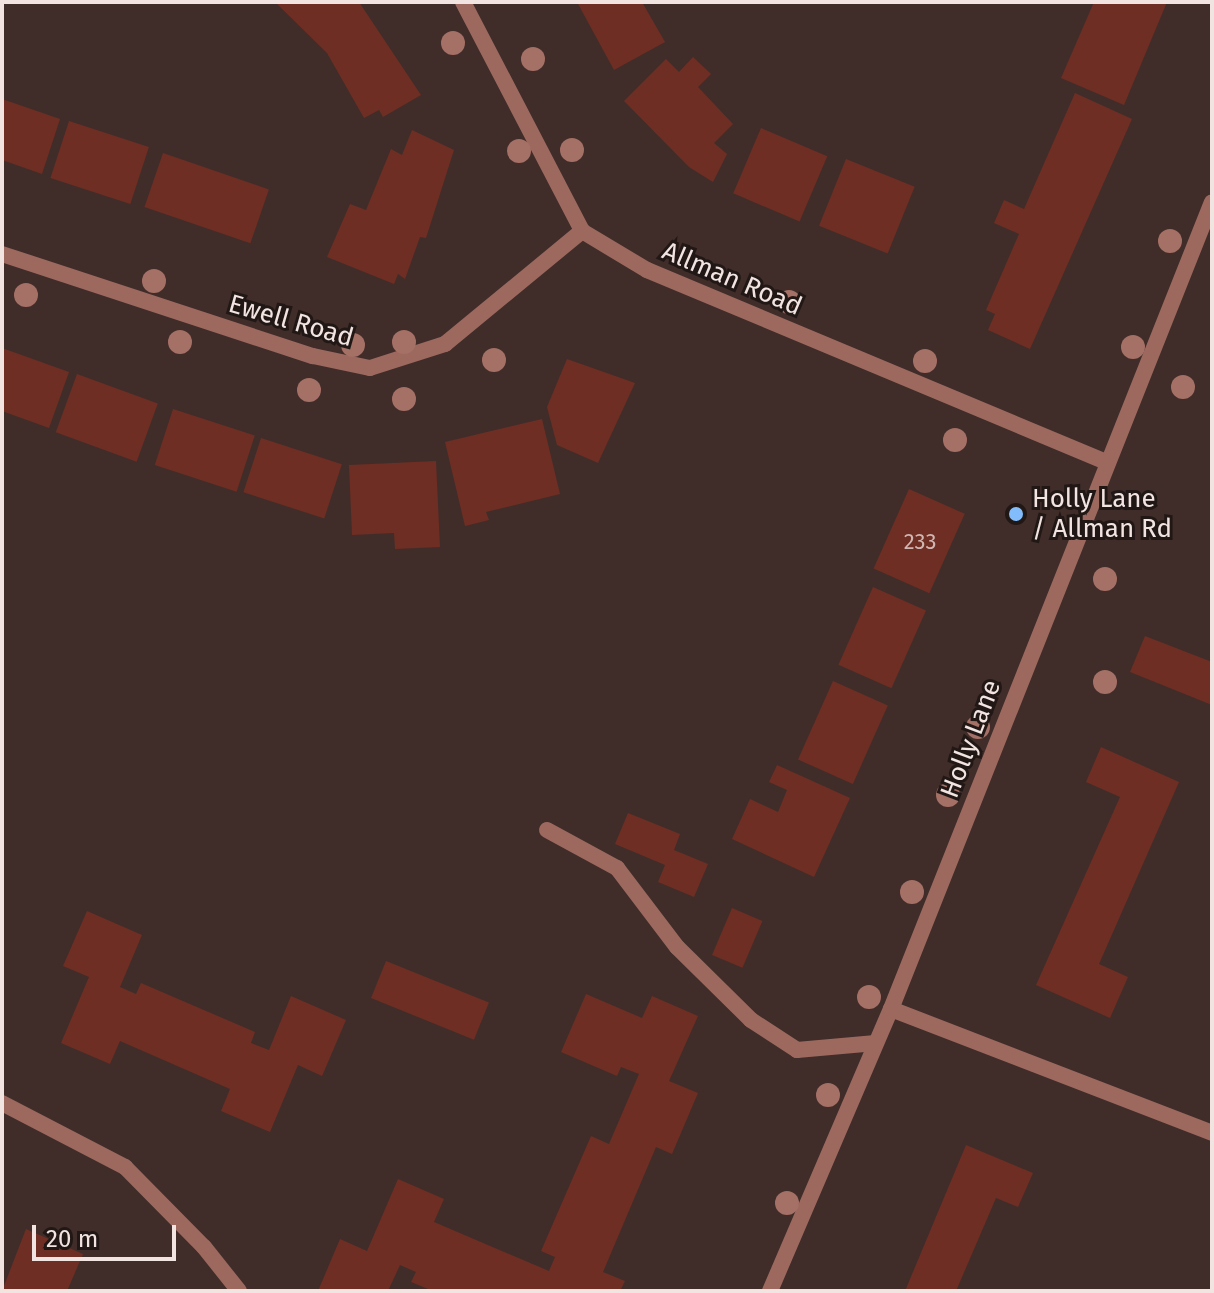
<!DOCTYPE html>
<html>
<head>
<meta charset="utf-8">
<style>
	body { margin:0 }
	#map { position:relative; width:1214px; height:1293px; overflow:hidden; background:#402d29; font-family:"Fira Sans",sans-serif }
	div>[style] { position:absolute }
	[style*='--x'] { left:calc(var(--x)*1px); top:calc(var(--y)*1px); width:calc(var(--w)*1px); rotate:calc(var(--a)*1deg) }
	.building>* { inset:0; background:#6e2e23; transform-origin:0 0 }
	.service>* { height:16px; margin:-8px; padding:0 8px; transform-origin:8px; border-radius:8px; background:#9d695f }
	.minor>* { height:16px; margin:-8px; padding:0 8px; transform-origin:8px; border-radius:8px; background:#9d695f }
	.trees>* { width:24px; height:24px; margin:-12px; border-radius:50%; background:#a57066 }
	.dots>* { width:22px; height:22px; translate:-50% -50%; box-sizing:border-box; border:4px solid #211816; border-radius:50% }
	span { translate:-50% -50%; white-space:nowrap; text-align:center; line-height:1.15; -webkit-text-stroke:6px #211816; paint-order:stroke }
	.number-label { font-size:22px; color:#d0b6b2 }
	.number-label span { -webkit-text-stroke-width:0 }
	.street-label { font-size:26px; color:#f1e4e1 }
	.poi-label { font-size:26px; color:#f1e4e1 }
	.left { translate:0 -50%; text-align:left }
	.frame { position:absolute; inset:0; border:4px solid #f1e4e1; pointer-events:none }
	.scale { position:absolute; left:32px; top:1225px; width:144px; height:36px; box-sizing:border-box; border:4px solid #f1e4e1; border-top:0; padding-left:10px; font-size:24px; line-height:28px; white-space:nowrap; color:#f1e4e1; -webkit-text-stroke:6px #211816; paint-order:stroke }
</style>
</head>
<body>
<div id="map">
	<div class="building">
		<div style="clip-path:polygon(275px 2px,359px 2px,421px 95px,383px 117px,379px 110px,364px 118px,327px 53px)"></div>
		<div style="clip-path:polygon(577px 2px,642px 2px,665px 42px,614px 70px)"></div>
		<div style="clip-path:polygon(1094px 2px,1167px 2px,1124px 105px,1061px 78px)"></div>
		<div style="clip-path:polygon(693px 57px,711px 74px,698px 87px,733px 124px,714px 143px,727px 154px,713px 182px,689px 167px,624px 101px,666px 59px,679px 72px)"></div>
		<div style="clip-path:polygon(1075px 93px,1132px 119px,1030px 349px,988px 330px,995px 314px,986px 310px,1019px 234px,994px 223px,1004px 200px,1024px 209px)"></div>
		<div style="clip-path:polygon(2px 99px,60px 119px,42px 174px,2px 160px)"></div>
		<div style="left:69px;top:121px;width:84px;height:60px;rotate:18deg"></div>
		<div style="left:761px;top:128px;width:72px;height:71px;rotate:23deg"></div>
		<div style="clip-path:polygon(412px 130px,454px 150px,426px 238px,420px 237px,405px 279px,398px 274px,394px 284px,327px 257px,350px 204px,366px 210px,391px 149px,402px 155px)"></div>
		<div style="left:163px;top:153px;width:112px;height:57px;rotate:19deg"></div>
		<div style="left:846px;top:159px;width:74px;height:72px;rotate:22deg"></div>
		<div style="clip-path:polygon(2px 348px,69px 372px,49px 428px,2px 411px)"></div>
		<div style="clip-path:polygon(567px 359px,635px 383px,598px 463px,557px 445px,547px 407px)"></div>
		<div style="left:77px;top:374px;width:86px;height:62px;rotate:20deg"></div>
		<div style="left:173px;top:409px;width:86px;height:59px;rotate:18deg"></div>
		<div style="clip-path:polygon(542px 419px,560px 494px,486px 512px,489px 520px,465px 526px,445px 442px)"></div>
		<div style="left:261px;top:438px;width:85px;height:57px;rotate:18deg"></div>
		<div style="clip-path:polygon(436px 461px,440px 547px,395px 549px,394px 533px,352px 535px,349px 465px)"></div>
		<div style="left:909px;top:489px;width:61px;height:87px;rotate:24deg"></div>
		<div style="left:873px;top:587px;width:58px;height:85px;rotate:24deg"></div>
		<div style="clip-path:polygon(1145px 636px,1212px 662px,1212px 705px,1130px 672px)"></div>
		<div style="left:833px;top:681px;width:60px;height:86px;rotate:24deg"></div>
		<div style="clip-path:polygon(1101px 747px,1179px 782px,1099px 964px,1128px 977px,1110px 1018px,1036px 985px,1120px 797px,1086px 782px)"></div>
		<div style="clip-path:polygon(777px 765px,850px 798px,814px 877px,732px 839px,750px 799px,778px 812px,787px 790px,769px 782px)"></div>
		<div style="clip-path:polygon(628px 813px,680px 834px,674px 850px,708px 864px,694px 897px,658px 882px,665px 865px,615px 844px)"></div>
		<div style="left:732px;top:908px;width:33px;height:51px;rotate:23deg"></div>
		<div style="clip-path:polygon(87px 911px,142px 935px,120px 987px,136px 994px,141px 983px,255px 1032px,251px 1043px,269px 1050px,291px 996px,346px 1020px,322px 1076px,298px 1065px,270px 1132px,221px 1111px,230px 1089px,120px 1041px,110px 1064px,61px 1043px,89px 977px,63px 966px)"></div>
		<div style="left:386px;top:961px;width:111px;height:40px;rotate:22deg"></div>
		<div style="clip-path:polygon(586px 994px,642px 1018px,652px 996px,698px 1016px,669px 1081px,698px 1093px,672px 1154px,656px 1147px,603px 1272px,625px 1281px,620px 1291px,433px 1291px,411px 1282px,416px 1272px,400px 1265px,388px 1291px,318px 1291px,340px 1239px,367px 1251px,398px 1179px,444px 1199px,434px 1222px,549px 1271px,555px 1257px,541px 1251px,591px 1136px,609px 1144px,639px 1074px,621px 1067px,617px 1076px,561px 1052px)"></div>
		<div style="clip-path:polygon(966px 1145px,1033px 1173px,1018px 1207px,996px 1198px,956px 1291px,905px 1291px)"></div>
		<div style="clip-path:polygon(26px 1229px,83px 1254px,67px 1291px,2px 1291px)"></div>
	</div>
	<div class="service">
		<div style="--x:547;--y:830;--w:80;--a:28.5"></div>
		<div style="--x:617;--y:868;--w:99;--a:52.8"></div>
		<div style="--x:677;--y:947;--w:104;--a:44.6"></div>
		<div style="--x:751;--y:1020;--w:55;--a:33.1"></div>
		<div style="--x:797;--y:1050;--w:79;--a:-5.1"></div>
		<div style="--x:891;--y:1009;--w:344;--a:21.1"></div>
	</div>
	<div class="minor">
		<div style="--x:463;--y:2;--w:258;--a:62.5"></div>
		<div style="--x:582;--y:231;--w:76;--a:31"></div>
		<div style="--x:647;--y:270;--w:498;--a:22.7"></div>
		<div style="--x:2;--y:254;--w:327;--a:18.2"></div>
		<div style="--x:313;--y:356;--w:58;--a:11.9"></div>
		<div style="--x:370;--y:368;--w:79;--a:-17.7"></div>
		<div style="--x:445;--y:344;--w:178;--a:-39.5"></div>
		<div style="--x:2;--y:1103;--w:139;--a:27.5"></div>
		<div style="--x:125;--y:1167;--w:112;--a:45.4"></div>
		<div style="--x:204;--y:1247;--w:56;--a:51.5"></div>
		<div style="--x:770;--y:1291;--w:307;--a:-66.8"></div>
		<div style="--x:891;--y:1009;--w:868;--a:-68.31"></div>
	</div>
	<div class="trees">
		<div style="left:453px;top:43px"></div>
		<div style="left:533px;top:59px"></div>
		<div style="left:572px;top:150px"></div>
		<div style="left:519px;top:151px"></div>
		<div style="left:1170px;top:241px"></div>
		<div style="left:154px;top:281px"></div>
		<div style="left:26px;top:295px"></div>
		<div style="left:789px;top:302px"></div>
		<div style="left:180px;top:342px"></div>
		<div style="left:404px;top:342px"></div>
		<div style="left:353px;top:345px"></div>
		<div style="left:1133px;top:347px"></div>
		<div style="left:494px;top:360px"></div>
		<div style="left:925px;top:361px"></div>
		<div style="left:1183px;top:387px"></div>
		<div style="left:309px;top:390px"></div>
		<div style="left:404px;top:399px"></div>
		<div style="left:955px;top:440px"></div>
		<div style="left:1105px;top:579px"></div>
		<div style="left:1105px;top:682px"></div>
		<div style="left:978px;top:727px"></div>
		<div style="left:948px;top:795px"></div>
		<div style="left:912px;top:892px"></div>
		<div style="left:869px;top:997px"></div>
		<div style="left:828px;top:1095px"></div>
		<div style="left:787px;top:1203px"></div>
	</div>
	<div class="dots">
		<div style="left:1016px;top:514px;background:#83bcfb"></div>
	</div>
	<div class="number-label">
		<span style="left:920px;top:542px">233</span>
	</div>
	<div class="street-label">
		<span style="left:732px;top:279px;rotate:23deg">Allman Road</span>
		<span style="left:291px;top:321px;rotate:16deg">Ewell Road</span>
		<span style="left:971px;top:739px;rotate:-69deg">Holly Lane</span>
	</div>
	<div class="poi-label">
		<span class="left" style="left:1032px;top:514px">Holly Lane<br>/ Allman Rd</span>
	</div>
	<div class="frame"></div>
	<div class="scale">20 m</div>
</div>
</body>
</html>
